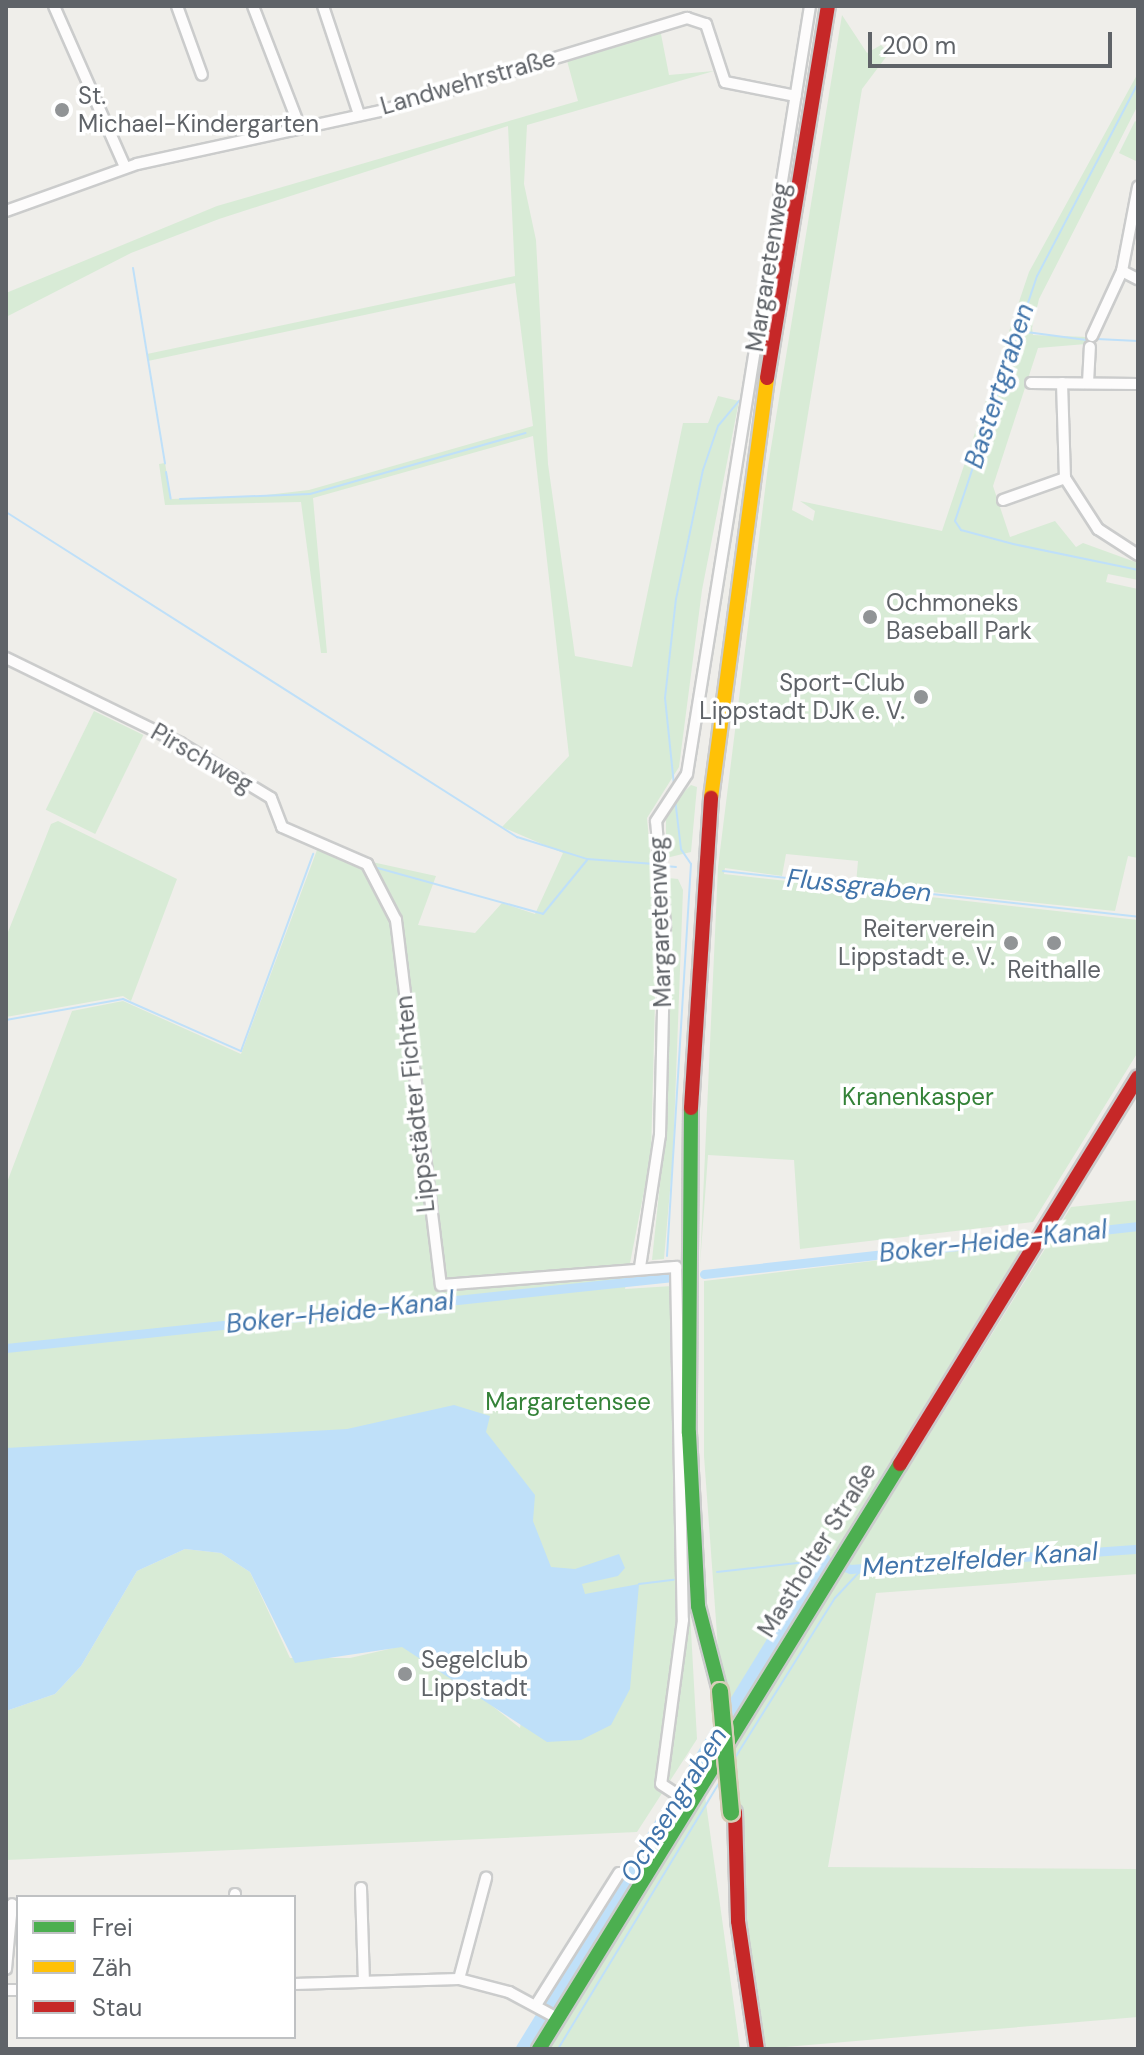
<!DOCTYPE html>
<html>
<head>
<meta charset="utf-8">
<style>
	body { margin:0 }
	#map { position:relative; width:1144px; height:2055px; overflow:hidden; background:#efeeea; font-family:"DM Sans",sans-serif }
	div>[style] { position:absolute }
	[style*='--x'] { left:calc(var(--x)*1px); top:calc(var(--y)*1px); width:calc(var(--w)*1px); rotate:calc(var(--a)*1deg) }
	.green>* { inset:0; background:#d8ebd6; transform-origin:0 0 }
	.water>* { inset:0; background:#bfe0f9 }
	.stream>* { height:2px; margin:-1px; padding:0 1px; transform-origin:1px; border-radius:1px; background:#bfe0f9 }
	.canal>* { height:9px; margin:-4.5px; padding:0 4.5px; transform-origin:4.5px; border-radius:4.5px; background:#bfe0f9 }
	.river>* { height:14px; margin:-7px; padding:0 7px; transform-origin:7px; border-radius:7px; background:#bfe0f9 }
	.roads { filter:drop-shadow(2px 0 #cbcccc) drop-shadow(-2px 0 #cbcccc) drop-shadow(0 2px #cbcccc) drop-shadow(0 -2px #cbcccc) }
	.street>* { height:10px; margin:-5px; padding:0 5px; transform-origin:5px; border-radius:5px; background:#fdfcfc }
	.fast>* { height:14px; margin:-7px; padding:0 7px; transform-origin:7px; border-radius:7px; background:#4caf50 }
	.slow>* { height:14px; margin:-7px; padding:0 7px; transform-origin:7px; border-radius:7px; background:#ffc107 }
	.jam>* { height:14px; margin:-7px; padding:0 7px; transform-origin:7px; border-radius:7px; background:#c62828 }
	.bridges { filter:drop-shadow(2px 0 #d7ceb8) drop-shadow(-2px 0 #d7ceb8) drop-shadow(0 2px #d7ceb8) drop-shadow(0 -2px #d7ceb8) }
	.fast-bridge>* { height:16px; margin:-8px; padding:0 8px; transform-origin:8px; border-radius:8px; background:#4caf50 }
	.dots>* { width:22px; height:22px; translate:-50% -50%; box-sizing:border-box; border:4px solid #fff; border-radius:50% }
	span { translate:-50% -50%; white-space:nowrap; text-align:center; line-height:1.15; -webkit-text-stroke:7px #fff; paint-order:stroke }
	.street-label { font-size:24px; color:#5f6368 }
	.poi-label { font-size:24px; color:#5f6368 }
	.left { translate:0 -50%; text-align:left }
	.right { translate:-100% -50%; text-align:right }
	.park-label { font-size:24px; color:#348238 }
	.water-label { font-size:26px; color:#4174aa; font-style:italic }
	.frame { position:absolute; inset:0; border:8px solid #5f6368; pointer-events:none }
	.legend { position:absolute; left:16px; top:1895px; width:280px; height:144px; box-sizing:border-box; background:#fff; border:2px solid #bfc1c3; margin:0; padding:10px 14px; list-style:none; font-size:24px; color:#5f6368 }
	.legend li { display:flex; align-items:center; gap:16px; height:40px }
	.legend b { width:40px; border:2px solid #bfc1c3 }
	.scale { position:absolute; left:868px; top:32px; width:244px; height:36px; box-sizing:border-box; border:4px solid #5f6368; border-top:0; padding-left:10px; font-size:24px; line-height:28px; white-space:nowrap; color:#5f6368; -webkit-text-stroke:6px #fff; paint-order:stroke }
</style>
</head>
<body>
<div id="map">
	<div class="green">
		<div style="clip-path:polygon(842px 15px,867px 53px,881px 45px,889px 53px,862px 89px,792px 510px,813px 521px,815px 511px,800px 501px,942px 531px,1029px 272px,1138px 73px,1138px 105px,1039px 299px,1032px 328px,1033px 335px,1087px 337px,1086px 344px,1038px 348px,993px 486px,1010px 537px,1055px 521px,1076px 547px,1083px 543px,1138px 563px,1138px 580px,1108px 574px,1106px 582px,1138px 589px,1138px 858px,1128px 856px,1115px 911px,856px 884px,858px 861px,786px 854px,782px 876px,725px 868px,724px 874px,1138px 920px,1138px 1052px,1033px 1222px,800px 1249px,794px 1160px,708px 1155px,700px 1265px,718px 867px,768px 466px)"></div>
		<div style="clip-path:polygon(660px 29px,669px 75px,714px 71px,527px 125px,524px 184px,536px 240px,548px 464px,575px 656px,632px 667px,683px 423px,708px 423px,718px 396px,739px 401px,702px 590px,679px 767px,647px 818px,657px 924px,651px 1155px,625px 1289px,672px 1286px,697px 1739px,637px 1832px,6px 1860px,6px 1711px,55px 1694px,81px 1666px,137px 1571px,185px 1549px,221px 1553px,250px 1572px,290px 1658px,350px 1658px,402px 1646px,446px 1669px,520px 1728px,547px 1558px,6px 1494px,6px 1185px,72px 1011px,123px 1001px,241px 1054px,317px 850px,436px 876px,418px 925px,475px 933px,502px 903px,535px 914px,563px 853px,502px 827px,569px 756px,533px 436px,313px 498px,327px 653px,321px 653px,301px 502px,165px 505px,159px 464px,165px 463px,171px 499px,258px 496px,309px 490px,533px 426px,515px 283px,148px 361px,147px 354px,515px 276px,508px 126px,219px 219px,131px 253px,6px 317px,6px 293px,217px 206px,578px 101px,566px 57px)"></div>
		<div style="clip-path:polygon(1135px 121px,1138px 123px,1138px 162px,1119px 153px)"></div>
		<div style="left:94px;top:711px;width:55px;height:110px;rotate:26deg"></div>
		<div style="clip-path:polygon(691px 785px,697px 787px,691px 852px,666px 858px,666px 809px)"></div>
		<div style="clip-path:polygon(58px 821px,177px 879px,131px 1001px,123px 996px,6px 1017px,6px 937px,51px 824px)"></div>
		<div style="clip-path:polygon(668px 878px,678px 879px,683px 890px,673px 1156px,664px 1259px,652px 1260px,665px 1136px)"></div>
		<div style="clip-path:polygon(1138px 1200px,1138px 1574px,876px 1593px,828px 1867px,1138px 1869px,1138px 2017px,761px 2049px,726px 1762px,1071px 1207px)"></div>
		<div style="clip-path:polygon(1025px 1243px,724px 1731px,704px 1456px,704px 1281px)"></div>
		<div style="clip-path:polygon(705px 1796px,740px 2049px,550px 2049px)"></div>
	</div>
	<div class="water">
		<div style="clip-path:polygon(454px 1405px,490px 1416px,486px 1432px,535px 1495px,533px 1521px,551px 1567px,575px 1569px,619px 1554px,625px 1568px,618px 1576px,582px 1584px,585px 1594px,639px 1584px,630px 1689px,611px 1725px,581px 1740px,547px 1742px,402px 1647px,295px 1663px,250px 1572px,221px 1553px,185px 1549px,137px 1571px,81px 1666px,55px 1694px,6px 1711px,6px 1448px,347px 1429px)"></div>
	</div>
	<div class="stream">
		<div style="--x:1138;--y:83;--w:218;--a:117.6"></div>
		<div style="--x:1037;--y:276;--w:258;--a:108.5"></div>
		<div style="--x:955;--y:521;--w:11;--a:56"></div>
		<div style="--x:961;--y:530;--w:54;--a:15.1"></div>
		<div style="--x:1013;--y:544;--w:128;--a:11.7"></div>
		<div style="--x:133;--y:268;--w:198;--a:80.7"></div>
		<div style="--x:1019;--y:331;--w:68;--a:7.7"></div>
		<div style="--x:1097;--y:339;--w:41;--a:2.8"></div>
		<div style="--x:166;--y:472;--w:27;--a:80"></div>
		<div style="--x:180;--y:499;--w:130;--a:-2.2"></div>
		<div style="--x:310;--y:494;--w:224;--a:-15.8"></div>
		<div style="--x:6;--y:512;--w:606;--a:32.46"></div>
		<div style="--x:517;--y:837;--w:73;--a:17.4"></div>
		<div style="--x:587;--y:859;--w:68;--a:4.2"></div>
		<div style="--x:6;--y:665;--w:17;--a:21"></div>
		<div style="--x:160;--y:739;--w:38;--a:29"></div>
		<div style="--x:674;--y:785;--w:87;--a:-95.9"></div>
		<div style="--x:665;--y:698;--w:100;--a:-83.7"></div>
		<div style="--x:676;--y:599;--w:132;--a:-78.2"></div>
		<div style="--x:703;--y:470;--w:46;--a:-71.2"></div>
		<div style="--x:718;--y:426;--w:33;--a:-50"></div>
		<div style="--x:271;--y:813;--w:23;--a:61"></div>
		<div style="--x:282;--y:833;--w:85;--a:22.9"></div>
		<div style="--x:665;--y:866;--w:11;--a:5"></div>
		<div style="--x:374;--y:867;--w:175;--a:15.5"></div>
		<div style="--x:543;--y:914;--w:70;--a:-50.8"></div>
		<div style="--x:723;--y:871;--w:418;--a:6.3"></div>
		<div style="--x:6;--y:1020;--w:119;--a:-10.2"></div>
		<div style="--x:123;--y:999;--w:129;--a:23.8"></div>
		<div style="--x:241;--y:1051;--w:210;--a:-69.9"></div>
		<div style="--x:667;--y:1256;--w:393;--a:-86.5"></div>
		<div style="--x:691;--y:864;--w:18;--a:-124"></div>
		<div style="--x:681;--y:849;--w:50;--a:-96.8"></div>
		<div style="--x:717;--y:1572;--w:108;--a:-6.4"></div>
		<div style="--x:639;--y:1584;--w:35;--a:-7"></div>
		<div style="--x:733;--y:1761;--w:192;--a:-58"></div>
		<div style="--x:835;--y:1598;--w:42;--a:-46.9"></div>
		<div style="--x:558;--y:2049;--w:315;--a:-58.8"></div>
	</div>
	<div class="canal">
		<div style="--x:704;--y:1274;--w:437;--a:-6.3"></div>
		<div style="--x:6;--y:1348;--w:671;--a:-6.08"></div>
		<div style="--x:824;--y:1560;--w:28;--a:19"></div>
		<div style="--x:850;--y:1569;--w:289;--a:-4"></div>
	</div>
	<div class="river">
		<div style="--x:523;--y:2049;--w:574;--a:-58.39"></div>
	</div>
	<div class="roads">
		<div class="street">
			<div style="--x:54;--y:6;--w:176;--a:66.2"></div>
			<div style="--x:177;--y:6;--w:73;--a:70.1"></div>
			<div style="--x:253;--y:6;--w:128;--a:68.9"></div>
			<div style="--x:323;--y:6;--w:111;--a:71.6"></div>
			<div style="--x:6;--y:211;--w:139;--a:-19.7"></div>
			<div style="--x:137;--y:164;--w:253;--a:-12.3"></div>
			<div style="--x:384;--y:110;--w:317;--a:-16.9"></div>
			<div style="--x:687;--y:18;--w:20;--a:18"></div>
			<div style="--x:706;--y:24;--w:61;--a:71.9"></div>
			<div style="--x:725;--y:82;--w:72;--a:11.2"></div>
			<div style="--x:1122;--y:271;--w:18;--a:27"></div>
			<div style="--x:1092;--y:336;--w:72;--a:-65.2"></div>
			<div style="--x:1122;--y:271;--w:86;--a:-79.2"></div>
			<div style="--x:1031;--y:383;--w:107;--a:0.5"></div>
			<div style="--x:1062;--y:383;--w:95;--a:88.2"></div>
			<div style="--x:1065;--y:478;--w:61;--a:57.1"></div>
			<div style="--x:1098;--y:529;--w:48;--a:33"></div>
			<div style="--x:1088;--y:383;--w:36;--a:-87"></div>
			<div style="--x:1003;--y:500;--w:66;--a:-19.5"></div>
			<div style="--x:6;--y:658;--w:194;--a:26"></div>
			<div style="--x:180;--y:743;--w:106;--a:31.1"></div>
			<div style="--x:271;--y:798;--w:31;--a:69"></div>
			<div style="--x:282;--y:827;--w:93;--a:23.5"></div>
			<div style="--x:367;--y:864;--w:63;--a:62.6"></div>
			<div style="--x:396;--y:920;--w:368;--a:83"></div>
			<div style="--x:441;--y:1285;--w:236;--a:-4.4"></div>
			<div style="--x:676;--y:1267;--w:353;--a:88.9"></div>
			<div style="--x:683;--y:1620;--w:165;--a:97.6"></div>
			<div style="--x:661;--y:1784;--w:33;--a:33"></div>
			<div style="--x:640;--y:1267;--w:134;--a:-81.4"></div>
			<div style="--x:660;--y:1135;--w:210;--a:-88.6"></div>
			<div style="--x:665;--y:925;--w:104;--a:-94.9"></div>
			<div style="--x:656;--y:821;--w:56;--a:-56.6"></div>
			<div style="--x:687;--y:774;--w:778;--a:-80.9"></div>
			<div style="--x:361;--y:1888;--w:93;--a:88.2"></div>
			<div style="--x:235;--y:1894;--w:3;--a:90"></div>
			<div style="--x:6;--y:1969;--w:65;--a:-84.7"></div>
			<div style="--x:459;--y:1979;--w:105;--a:-75"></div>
			<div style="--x:294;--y:1984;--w:165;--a:-1.7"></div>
			<div style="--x:459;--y:1979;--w:52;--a:14.6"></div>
			<div style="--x:509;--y:1992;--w:55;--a:28.4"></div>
			<div style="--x:6;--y:1990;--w:12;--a:0"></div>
			<div style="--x:536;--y:2005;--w:156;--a:-57.8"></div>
		</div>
		<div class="fast">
			<div style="--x:691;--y:1108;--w:325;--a:90.4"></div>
			<div style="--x:689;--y:1433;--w:173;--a:87"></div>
			<div style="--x:698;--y:1606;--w:88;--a:75.5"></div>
			<div style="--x:539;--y:2049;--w:687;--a:-58.32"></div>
		</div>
		<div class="slow">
			<div style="--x:711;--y:798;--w:424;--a:-82.4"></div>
		</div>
		<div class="jam">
			<div style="--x:767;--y:378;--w:377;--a:-80.7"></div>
			<div style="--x:691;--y:1108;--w:311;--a:-86.3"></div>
			<div style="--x:900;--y:1464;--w:454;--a:-58.4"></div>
			<div style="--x:735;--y:1812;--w:109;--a:88.4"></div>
			<div style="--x:738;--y:1921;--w:129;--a:81.6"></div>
		</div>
	</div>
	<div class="bridges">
		<div class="fast-bridge">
			<div style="--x:720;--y:1691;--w:122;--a:84.8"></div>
		</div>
	</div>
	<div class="dots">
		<div style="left:62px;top:110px;background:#919496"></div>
		<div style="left:870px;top:617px;background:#919496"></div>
		<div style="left:921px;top:697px;background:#919496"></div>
		<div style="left:1011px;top:943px;background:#919496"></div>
		<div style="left:1054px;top:943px;background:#919496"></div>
		<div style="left:405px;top:1674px;background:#919496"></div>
	</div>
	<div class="street-label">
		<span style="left:468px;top:82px;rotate:-16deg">Landwehrstraße</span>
		<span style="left:768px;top:267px;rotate:-81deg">Margaretenweg</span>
		<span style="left:202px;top:758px;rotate:30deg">Pirschweg</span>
		<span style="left:660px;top:922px;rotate:-92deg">Margaretenweg</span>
		<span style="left:415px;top:1104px;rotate:-96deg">Lippstädter Fichten</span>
		<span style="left:817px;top:1550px;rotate:-58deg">Mastholter Straße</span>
	</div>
	<div class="poi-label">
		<span class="left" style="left:78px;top:110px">St.<br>Michael-Kindergarten</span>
		<span class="left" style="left:886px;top:617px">Ochmoneks<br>Baseball Park</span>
		<span class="right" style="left:905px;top:697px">Sport-Club<br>Lippstadt DJK e. V.</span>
		<span class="right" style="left:995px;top:943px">Reiterverein<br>Lippstadt e. V.</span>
		<span style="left:1054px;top:970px">Reithalle</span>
		<span class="left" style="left:421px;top:1674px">Segelclub<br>Lippstadt</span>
	</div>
	<div class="park-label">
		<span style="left:918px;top:1097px">Kranenkasper</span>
		<span style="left:568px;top:1402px">Margaretensee</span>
	</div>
	<div class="water-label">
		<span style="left:1000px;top:386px;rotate:-72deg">Bastertgraben</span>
		<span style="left:859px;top:886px;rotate:6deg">Flussgraben</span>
		<span style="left:993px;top:1242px;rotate:-6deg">Boker-Heide-Kanal</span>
		<span style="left:340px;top:1313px;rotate:-6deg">Boker-Heide-Kanal</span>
		<span style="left:980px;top:1560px;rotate:-4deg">Mentzelfelder Kanal</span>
		<span style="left:674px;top:1805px;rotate:-58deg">Ochsengraben</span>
	</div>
	<div class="frame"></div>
	<ul class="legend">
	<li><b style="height:10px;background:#4caf50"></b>Frei</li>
	<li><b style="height:10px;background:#ffc107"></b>Zäh</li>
	<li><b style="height:10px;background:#c62828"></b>Stau</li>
	</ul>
	<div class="scale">200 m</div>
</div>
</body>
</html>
